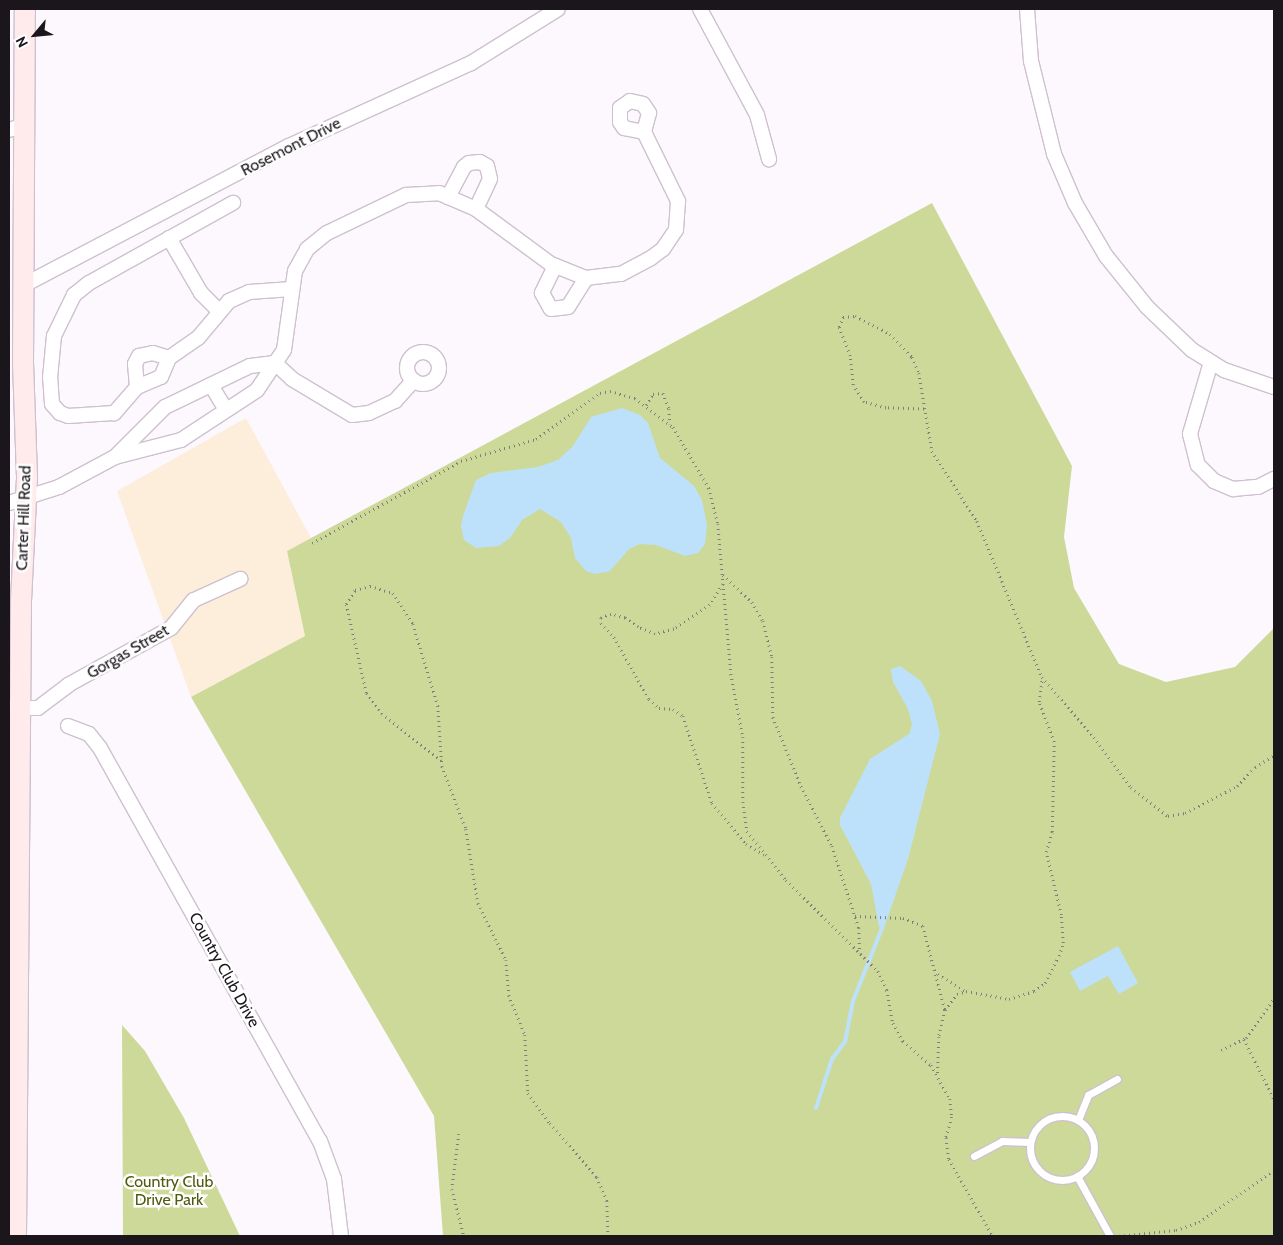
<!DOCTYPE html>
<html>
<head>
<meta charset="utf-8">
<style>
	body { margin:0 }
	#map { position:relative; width:1283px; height:1245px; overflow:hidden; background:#fdf8fe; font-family:Cabin,sans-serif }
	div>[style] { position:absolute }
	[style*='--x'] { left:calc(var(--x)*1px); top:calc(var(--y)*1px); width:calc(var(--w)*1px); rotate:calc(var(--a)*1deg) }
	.commercial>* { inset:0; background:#fceeda }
	.green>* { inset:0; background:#cdd998 }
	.water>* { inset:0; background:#bee1fb }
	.stream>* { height:4px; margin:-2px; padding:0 2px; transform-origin:2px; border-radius:2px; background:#bee1fb }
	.path>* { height:2.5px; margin-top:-1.25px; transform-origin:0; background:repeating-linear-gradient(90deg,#817c81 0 1px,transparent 0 5px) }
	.roads { filter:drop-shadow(1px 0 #cec1cf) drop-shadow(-1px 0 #cec1cf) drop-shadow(0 1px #cec1cf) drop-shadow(0 -1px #cec1cf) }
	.service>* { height:7px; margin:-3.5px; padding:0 3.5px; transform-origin:3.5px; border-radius:3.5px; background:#fff }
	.service>.ring { margin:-3.5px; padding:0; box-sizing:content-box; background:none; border:7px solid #fff; border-radius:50% }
	.minor>* { height:14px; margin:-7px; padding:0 7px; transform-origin:7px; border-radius:7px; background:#fff }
	.minor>.ring { margin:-7px; padding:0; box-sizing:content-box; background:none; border:14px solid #fff; border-radius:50% }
	.secondary>* { height:20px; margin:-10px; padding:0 10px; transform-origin:10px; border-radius:10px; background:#ffebeb }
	span { translate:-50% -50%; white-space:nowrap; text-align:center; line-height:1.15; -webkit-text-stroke:5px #fff; paint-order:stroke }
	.street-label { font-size:16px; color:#1b161b }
	.park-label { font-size:16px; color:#515a0e }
	.frame { position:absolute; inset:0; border:10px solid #1b161b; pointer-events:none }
	.north { position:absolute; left:10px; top:10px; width:50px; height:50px; -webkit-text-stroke:4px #fff; paint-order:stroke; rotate:242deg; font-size:14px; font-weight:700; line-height:20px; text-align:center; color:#1b161b }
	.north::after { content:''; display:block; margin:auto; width:18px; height:22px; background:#1b161b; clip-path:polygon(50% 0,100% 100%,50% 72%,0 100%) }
</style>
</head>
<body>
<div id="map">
	<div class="commercial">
		<div style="clip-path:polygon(246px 418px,311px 538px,287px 551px,305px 636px,191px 697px,117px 491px)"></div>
	</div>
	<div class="green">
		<div style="clip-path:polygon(932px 203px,1072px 466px,1064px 537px,1074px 588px,1119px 664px,1166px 682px,1235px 667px,1274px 628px,1274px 1236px,443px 1236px,434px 1116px,191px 697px,305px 636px,287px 551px)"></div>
		<div style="clip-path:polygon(122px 1025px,145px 1051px,184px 1118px,240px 1236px,123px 1236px)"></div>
	</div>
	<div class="water">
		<div style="clip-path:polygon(622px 408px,640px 415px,648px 423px,660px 458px,694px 486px,702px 500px,707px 525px,705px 544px,698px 553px,685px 556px,656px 545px,640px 544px,629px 549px,610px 571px,595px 574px,586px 571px,575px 558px,571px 538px,561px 522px,540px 509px,522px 520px,510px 538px,499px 546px,476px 548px,464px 540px,461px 526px,463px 516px,476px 480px,491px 473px,538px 467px,558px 460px,573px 446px,591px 417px)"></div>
		<div style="clip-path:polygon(900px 666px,921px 681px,932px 701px,940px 734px,908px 859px,884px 928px,879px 927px,871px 884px,840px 825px,840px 818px,870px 759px,909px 734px,912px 725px,908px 709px,893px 682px,891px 669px)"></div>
		<div style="clip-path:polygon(1118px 946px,1138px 983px,1119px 994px,1108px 976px,1080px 991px,1070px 972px)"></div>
	</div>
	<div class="stream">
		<div style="--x:816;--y:1108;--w:52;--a:-71.9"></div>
		<div style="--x:832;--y:1059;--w:21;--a:-53"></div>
		<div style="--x:845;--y:1042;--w:42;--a:-79"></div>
		<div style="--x:853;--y:1001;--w:79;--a:-68.3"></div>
	</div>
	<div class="path">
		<div style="--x:646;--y:405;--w:13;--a:-58"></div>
		<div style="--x:653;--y:394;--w:10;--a:-6"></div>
		<div style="--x:663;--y:393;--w:17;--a:69"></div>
		<div style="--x:669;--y:409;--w:15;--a:86"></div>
		<div style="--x:924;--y:409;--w:38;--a:-178"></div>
		<div style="--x:886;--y:408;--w:23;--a:-165"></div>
		<div style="--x:864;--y:402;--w:20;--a:-123"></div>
		<div style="--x:853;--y:385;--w:29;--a:-96"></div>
		<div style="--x:850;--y:356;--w:31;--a:-111"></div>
		<div style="--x:839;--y:327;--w:11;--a:-68"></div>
		<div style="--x:843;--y:317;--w:12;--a:-5"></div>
		<div style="--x:855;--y:316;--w:39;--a:27"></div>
		<div style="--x:890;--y:334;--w:32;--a:46"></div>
		<div style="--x:912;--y:357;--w:17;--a:66"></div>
		<div style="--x:919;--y:373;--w:79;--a:80.5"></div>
		<div style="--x:932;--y:451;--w:83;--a:57.3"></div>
		<div style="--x:977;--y:521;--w:169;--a:67.4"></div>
		<div style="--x:1042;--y:677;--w:79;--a:49.1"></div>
		<div style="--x:1094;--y:737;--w:62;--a:53.5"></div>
		<div style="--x:1131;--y:787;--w:47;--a:38.1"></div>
		<div style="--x:1168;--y:816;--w:17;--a:-10"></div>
		<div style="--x:1185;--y:813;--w:59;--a:-27.4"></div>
		<div style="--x:1237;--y:786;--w:26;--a:-47"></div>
		<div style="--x:1255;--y:767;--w:22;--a:-32"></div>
		<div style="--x:312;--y:543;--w:170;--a:-28.8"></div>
		<div style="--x:461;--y:461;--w:78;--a:-16.3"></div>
		<div style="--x:536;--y:439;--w:79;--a:-35.7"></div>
		<div style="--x:600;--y:393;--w:10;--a:-11"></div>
		<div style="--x:610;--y:391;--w:26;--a:16"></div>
		<div style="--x:635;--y:398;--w:48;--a:37.3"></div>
		<div style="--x:673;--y:427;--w:71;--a:59.5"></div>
		<div style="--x:709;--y:488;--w:37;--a:76"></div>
		<div style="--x:718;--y:524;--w:151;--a:85"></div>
		<div style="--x:731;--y:674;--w:64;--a:79.2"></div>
		<div style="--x:743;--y:737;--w:65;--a:90"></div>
		<div style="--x:743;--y:802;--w:29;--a:82"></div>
		<div style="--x:747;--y:831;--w:63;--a:51.5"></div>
		<div style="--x:786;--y:880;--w:129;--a:44.7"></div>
		<div style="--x:878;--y:971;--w:21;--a:65"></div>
		<div style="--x:887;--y:990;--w:34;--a:80"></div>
		<div style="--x:893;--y:1023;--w:21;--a:61"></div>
		<div style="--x:903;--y:1041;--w:37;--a:41"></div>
		<div style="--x:931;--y:1065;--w:39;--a:61"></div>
		<div style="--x:950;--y:1099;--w:18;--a:84"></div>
		<div style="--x:952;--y:1117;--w:22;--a:106"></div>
		<div style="--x:946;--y:1138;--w:21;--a:82"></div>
		<div style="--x:949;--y:1159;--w:89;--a:60.3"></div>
		<div style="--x:723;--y:575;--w:40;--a:43"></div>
		<div style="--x:752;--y:602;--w:22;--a:60"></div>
		<div style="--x:763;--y:621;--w:37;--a:76"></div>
		<div style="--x:772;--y:657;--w:60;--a:89"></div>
		<div style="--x:773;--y:717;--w:74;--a:67.9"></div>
		<div style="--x:801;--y:786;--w:68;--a:62.7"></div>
		<div style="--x:832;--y:846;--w:86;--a:71.8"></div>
		<div style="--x:859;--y:928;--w:25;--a:88"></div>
		<div style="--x:723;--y:584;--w:25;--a:122"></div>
		<div style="--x:710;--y:605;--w:43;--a:146.3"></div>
		<div style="--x:674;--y:629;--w:20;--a:165"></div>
		<div style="--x:655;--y:634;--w:18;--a:-158"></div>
		<div style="--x:638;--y:627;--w:16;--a:-145"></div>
		<div style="--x:625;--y:618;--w:15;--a:-164"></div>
		<div style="--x:611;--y:614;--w:11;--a:158"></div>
		<div style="--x:601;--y:618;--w:5;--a:90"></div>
		<div style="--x:601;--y:623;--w:19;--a:47"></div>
		<div style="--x:614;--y:637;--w:71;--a:60.6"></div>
		<div style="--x:649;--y:699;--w:13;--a:42"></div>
		<div style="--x:659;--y:708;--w:14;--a:4"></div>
		<div style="--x:673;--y:709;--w:12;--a:35"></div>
		<div style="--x:683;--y:716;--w:92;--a:71.6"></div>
		<div style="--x:712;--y:803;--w:53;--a:50.3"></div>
		<div style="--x:746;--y:844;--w:21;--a:31"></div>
		<div style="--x:441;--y:761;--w:75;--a:-141.5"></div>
		<div style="--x:382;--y:714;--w:26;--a:-127"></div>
		<div style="--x:366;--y:693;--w:91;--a:-102.7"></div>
		<div style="--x:346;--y:604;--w:17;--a:-57"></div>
		<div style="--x:355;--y:590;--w:16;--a:-15"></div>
		<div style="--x:370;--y:586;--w:24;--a:17"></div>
		<div style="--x:393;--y:593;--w:37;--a:57"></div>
		<div style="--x:413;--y:624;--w:86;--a:73"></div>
		<div style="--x:438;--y:706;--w:60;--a:86.2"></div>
		<div style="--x:442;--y:766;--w:67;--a:69.1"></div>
		<div style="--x:466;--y:829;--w:75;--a:80.8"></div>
		<div style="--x:478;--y:903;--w:64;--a:63.8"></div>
		<div style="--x:506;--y:960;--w:35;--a:85"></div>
		<div style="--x:509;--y:995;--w:43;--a:68.2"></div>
		<div style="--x:525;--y:1035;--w:58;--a:87"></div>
		<div style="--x:528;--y:1093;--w:37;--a:54"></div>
		<div style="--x:550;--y:1123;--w:72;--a:49"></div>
		<div style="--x:597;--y:1177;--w:26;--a:67"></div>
		<div style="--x:607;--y:1201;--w:35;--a:88"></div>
		<div style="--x:855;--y:916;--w:48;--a:2.4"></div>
		<div style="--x:903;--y:918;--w:22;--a:22"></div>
		<div style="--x:923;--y:926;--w:87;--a:75.3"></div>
		<div style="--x:945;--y:1010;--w:28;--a:103"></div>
		<div style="--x:939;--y:1037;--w:37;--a:92"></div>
		<div style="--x:938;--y:974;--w:32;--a:32"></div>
		<div style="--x:945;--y:1010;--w:20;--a:-53"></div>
		<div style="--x:957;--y:994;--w:9;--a:-18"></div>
		<div style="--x:966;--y:991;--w:44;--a:10.5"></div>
		<div style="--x:1009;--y:999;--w:26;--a:-18"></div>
		<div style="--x:1034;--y:991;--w:14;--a:-36"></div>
		<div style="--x:1045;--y:983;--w:30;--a:-63"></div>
		<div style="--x:1059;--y:956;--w:14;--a:-73"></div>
		<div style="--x:1063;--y:943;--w:28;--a:-94"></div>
		<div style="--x:1061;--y:915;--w:65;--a:-103.4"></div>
		<div style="--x:1046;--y:852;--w:21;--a:-73"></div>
		<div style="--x:1052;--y:832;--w:90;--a:-88.7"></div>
		<div style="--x:1054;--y:742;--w:43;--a:-110.6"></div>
		<div style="--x:1039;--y:702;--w:25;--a:-83"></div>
		<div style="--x:1244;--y:1039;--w:67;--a:63.4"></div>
		<div style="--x:1221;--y:1050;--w:28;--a:-26"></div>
		<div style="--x:1246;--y:1038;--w:49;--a:-55"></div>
		<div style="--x:459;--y:1134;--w:55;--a:97.3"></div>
		<div style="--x:452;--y:1189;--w:49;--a:75.7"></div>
		<div style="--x:1119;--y:1236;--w:57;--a:-6"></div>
		<div style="--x:1176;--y:1230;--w:24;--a:-19"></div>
		<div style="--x:1199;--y:1222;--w:91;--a:-34.7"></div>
	</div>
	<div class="roads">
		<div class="service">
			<div class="ring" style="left:1030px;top:1116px;width:57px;height:57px"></div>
			<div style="--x:1078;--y:1120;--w:27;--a:-68"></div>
			<div style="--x:1088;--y:1095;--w:33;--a:-29"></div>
			<div style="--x:974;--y:1156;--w:32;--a:-28"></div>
			<div style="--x:1002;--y:1141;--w:28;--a:2"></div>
			<div style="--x:1077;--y:1176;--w:68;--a:61.2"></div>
		</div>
		<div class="minor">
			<div style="--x:700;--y:9;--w:120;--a:61.7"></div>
			<div style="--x:757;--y:115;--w:46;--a:74.7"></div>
			<div style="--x:1027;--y:9;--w:52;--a:85.6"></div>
			<div style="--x:1031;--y:61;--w:96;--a:76.1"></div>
			<div style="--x:1054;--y:154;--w:53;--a:66.8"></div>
			<div style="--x:1075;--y:203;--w:61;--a:59.7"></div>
			<div style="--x:1106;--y:256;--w:65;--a:51.2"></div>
			<div style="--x:1147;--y:307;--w:62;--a:43.7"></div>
			<div style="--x:1192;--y:350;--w:38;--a:32"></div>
			<div style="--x:1224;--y:370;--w:53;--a:18.8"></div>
			<div style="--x:630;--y:101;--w:13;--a:13"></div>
			<div style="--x:643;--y:104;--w:11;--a:56"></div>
			<div style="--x:649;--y:113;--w:20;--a:105"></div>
			<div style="--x:644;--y:132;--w:20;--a:-169"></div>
			<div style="--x:624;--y:128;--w:7;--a:-124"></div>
			<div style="--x:620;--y:122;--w:14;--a:-90"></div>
			<div style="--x:620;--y:108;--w:12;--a:-35"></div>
			<div style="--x:9;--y:130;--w:16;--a:-18"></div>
			<div style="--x:448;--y:197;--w:34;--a:-62"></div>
			<div style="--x:464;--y:167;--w:6;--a:-39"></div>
			<div style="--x:469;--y:163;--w:11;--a:-5"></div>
			<div style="--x:480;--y:162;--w:8;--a:30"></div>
			<div style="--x:487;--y:166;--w:13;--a:77"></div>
			<div style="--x:490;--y:179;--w:33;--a:115"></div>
			<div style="--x:169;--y:238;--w:64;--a:59.8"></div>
			<div style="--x:201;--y:293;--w:25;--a:45"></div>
			<div style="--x:555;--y:266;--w:30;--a:116"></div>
			<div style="--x:542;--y:293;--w:18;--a:61"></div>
			<div style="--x:551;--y:309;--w:17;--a:-7"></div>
			<div style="--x:568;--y:307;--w:34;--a:-58"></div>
			<div style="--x:24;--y:285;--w:299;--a:-27.7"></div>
			<div style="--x:289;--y:146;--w:200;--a:-24.5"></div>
			<div style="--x:471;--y:63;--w:102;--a:-31.8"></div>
			<div class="ring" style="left:407px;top:352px;width:18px;height:18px"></div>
			<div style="--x:169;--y:358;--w:17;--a:-163"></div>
			<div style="--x:153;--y:353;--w:14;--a:168"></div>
			<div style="--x:139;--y:356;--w:9;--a:117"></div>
			<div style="--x:135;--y:364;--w:23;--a:85"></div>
			<div style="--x:137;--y:387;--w:35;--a:131"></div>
			<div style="--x:114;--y:413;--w:46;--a:176.3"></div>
			<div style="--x:68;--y:416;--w:9;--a:-159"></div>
			<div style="--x:60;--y:413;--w:12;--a:-132"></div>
			<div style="--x:52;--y:404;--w:26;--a:-94"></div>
			<div style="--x:50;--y:378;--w:42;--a:-84.6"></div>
			<div style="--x:54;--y:336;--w:46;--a:-64"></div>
			<div style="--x:74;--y:295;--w:19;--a:-39"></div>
			<div style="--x:89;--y:283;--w:165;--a:-29.1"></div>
			<div style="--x:1211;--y:362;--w:75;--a:106.3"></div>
			<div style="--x:1190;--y:434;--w:32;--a:76"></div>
			<div style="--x:1198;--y:465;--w:23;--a:45"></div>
			<div style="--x:1214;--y:481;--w:21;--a:23"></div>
			<div style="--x:1233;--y:489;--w:25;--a:-5"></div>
			<div style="--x:1258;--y:487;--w:18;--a:-27"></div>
			<div style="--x:211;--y:385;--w:29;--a:59"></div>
			<div style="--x:137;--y:387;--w:26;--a:-23"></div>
			<div style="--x:161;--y:377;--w:21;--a:-67"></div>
			<div style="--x:169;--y:358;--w:35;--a:-35"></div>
			<div style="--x:198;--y:338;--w:48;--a:-50"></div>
			<div style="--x:229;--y:301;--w:22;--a:-24"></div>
			<div style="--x:249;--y:292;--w:43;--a:-4"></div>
			<div style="--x:115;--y:457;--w:68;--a:-14.4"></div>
			<div style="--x:181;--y:440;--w:91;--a:-33.3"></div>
			<div style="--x:257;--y:390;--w:48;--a:-56"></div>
			<div style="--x:284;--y:350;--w:80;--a:-82.1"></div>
			<div style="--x:295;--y:271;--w:25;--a:-61"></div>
			<div style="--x:307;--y:249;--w:26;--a:-39"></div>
			<div style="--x:327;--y:233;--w:88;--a:-25.7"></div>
			<div style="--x:406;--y:195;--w:33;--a:-3"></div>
			<div style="--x:439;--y:193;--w:40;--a:23.4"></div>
			<div style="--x:476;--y:209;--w:93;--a:36.3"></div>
			<div style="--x:551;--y:264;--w:38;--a:22"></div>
			<div style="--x:586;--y:278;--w:35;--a:-7"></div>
			<div style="--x:621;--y:274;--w:34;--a:-28"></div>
			<div style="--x:651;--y:258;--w:15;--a:-37"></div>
			<div style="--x:663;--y:249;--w:23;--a:-56"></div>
			<div style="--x:676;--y:230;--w:29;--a:-86"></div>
			<div style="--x:678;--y:201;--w:77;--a:-116.2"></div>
			<div style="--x:9;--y:503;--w:52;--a:-17.7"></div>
			<div style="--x:59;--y:487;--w:64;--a:-28.2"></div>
			<div style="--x:115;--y:457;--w:71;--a:-45"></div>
			<div style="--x:165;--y:407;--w:94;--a:-25.8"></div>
			<div style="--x:250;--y:366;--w:25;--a:-7"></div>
			<div style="--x:275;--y:363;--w:23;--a:43"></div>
			<div style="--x:292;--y:379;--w:70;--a:31"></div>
			<div style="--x:352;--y:415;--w:17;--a:-7"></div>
			<div style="--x:369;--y:413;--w:29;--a:-25"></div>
			<div style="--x:395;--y:401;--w:28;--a:-48"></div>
			<div style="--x:9;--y:708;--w:29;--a:0"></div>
			<div style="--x:38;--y:708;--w:38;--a:-37"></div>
			<div style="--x:68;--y:685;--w:118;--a:-29"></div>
			<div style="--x:171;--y:628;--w:36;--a:-51"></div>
			<div style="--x:194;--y:600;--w:51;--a:-24.5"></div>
			<div style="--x:68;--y:726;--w:22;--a:21"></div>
			<div style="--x:89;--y:734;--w:18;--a:52"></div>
			<div style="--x:100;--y:748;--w:450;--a:60.8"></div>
			<div style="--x:320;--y:1141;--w:40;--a:69.8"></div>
			<div style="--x:334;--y:1179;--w:57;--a:83"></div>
		</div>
		<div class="secondary">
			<div style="--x:16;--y:1236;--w:635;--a:-89.55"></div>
			<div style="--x:21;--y:601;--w:124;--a:-87.2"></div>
			<div style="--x:27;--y:477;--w:113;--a:-92"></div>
			<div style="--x:23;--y:364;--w:355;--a:-89.7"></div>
		</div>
	</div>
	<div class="street-label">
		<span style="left:291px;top:147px;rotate:-27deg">Rosemont Drive</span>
		<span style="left:24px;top:518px;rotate:-88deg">Carter Hill Road</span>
		<span style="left:128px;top:652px;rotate:-30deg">Gorgas Street</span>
		<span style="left:224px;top:970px;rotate:61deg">Country Club Drive</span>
	</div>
	<div class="park-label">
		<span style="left:169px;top:1191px">Country Club<br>Drive Park</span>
	</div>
	<div class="frame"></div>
	<div class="north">N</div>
</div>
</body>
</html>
